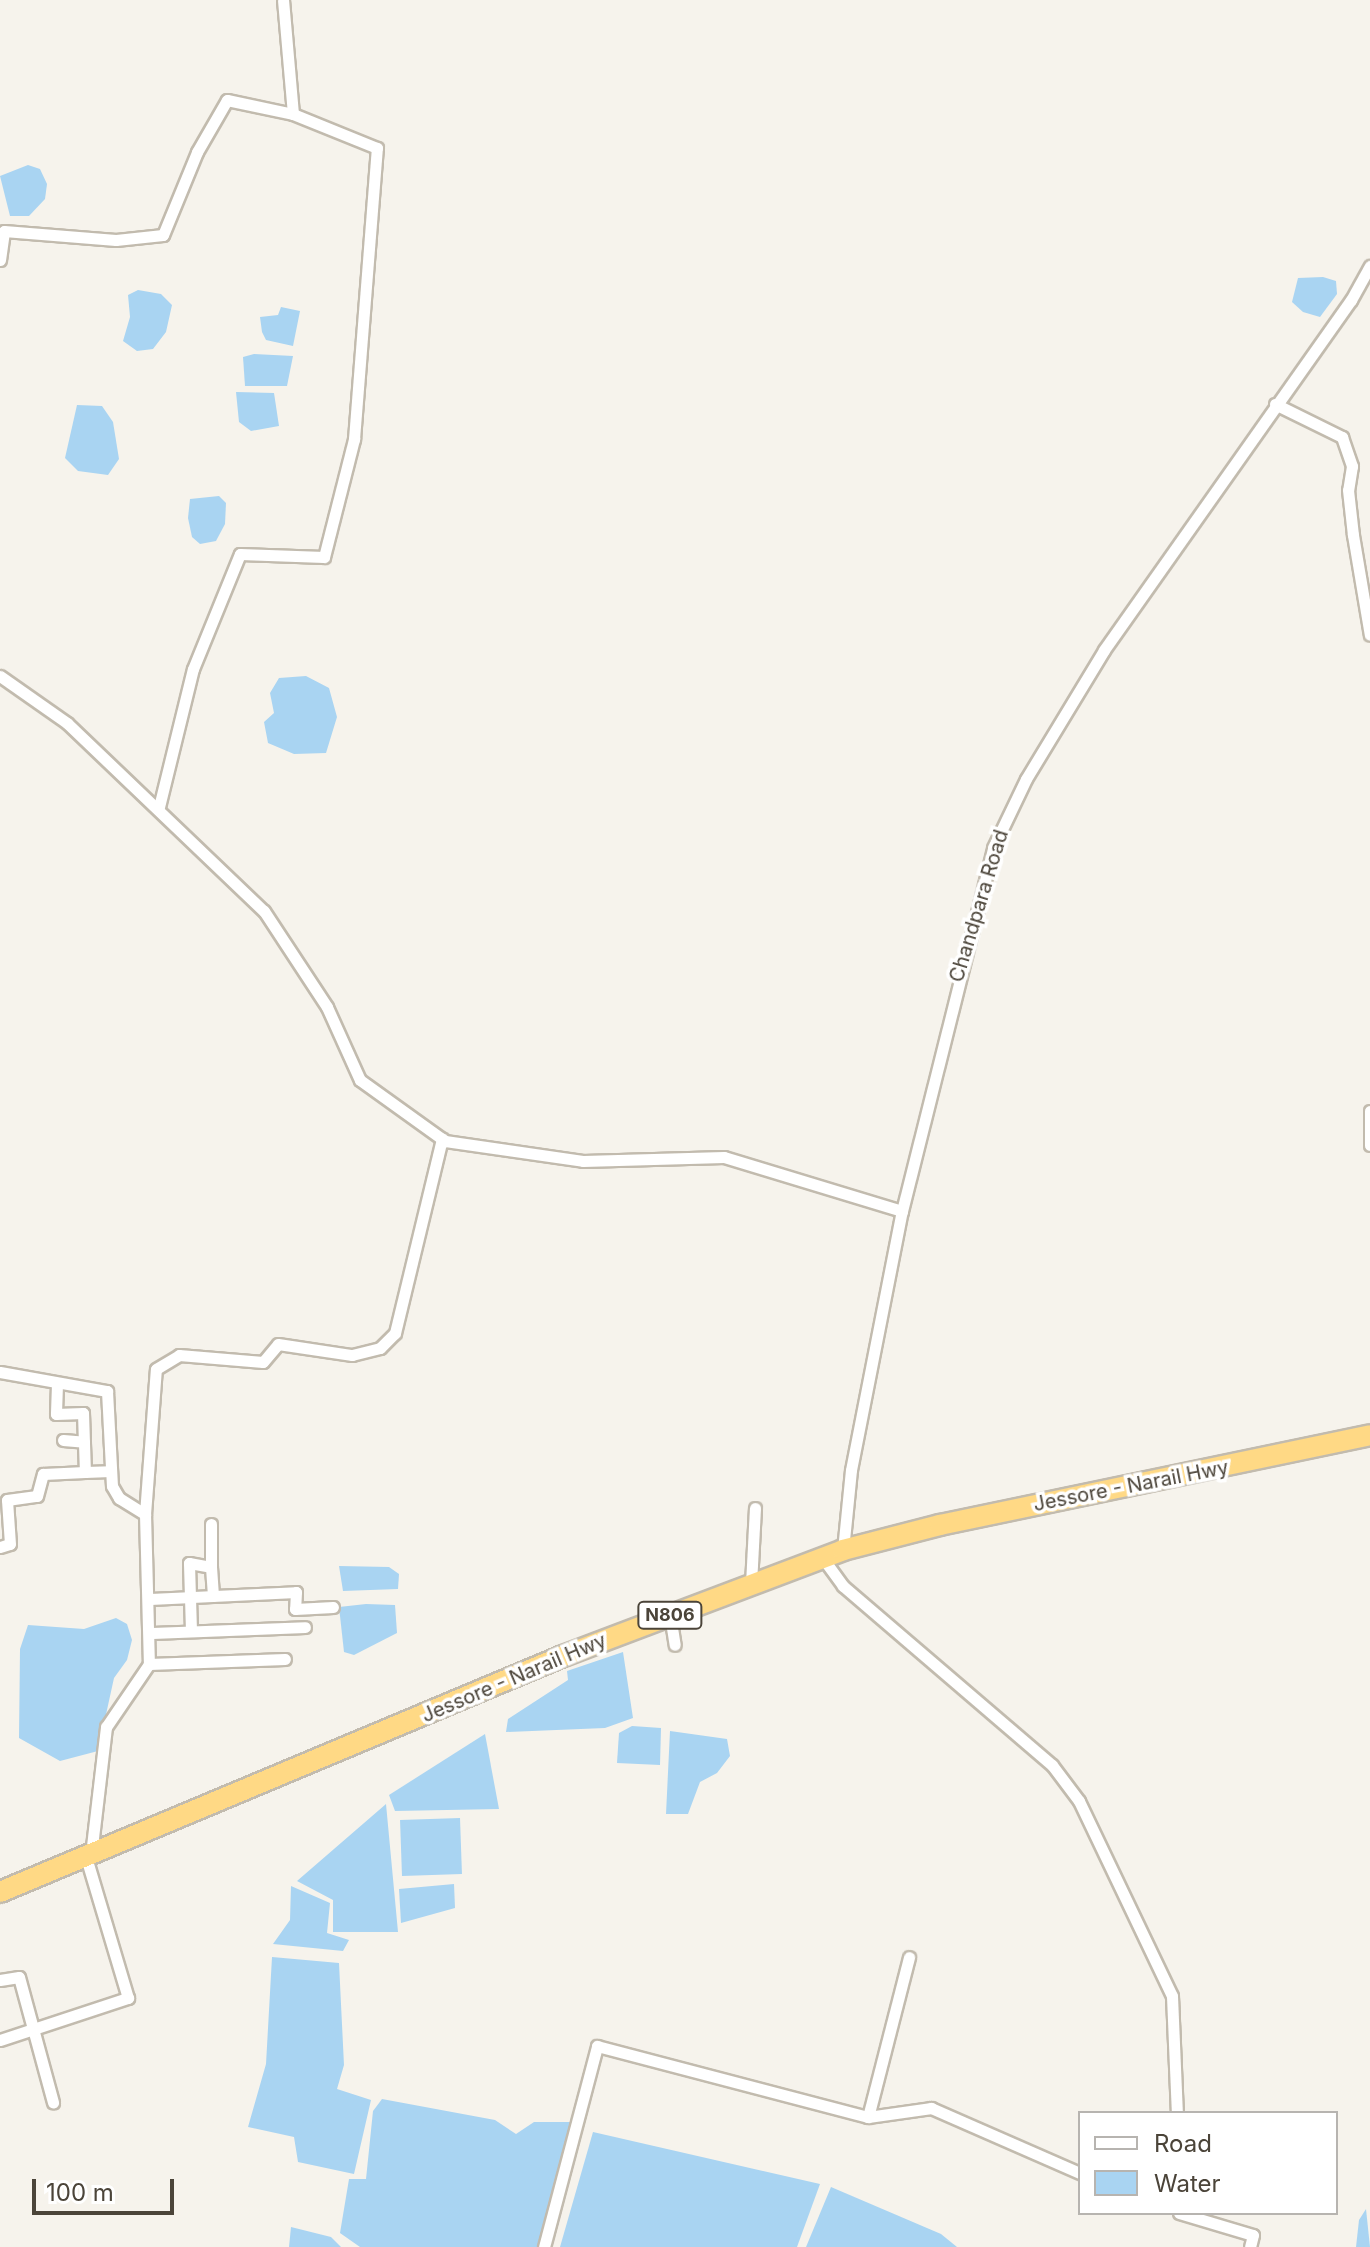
<!DOCTYPE html>
<html>
<head>
<meta charset="utf-8">
<style>
	body { margin:0 }
	#map { position:relative; width:1370px; height:2247px; overflow:hidden; background:#f6f3ec; font-family:Inter,sans-serif }
	div>[style] { position:absolute }
	[style*='--x'] { left:calc(var(--x)*1px); top:calc(var(--y)*1px); width:calc(var(--w)*1px); rotate:calc(var(--a)*1deg) }
	.water>* { inset:0; background:#a9d4f2; transform-origin:0 0 }
	.roads { filter:drop-shadow(2px 0 #c2bbae) drop-shadow(-2px 0 #c2bbae) drop-shadow(0 2px #c2bbae) drop-shadow(0 -2px #c2bbae) }
	.minor>* { height:11px; margin:-5.5px; padding:0 5.5px; transform-origin:5.5px; border-radius:5.5px; background:#fff }
	.trunk>* { height:20px; margin:-10px; padding:0 10px; transform-origin:10px; border-radius:10px; background:#ffd985 }
	span { translate:-50% -50%; white-space:nowrap; text-align:center; line-height:1.15; -webkit-text-stroke:7px #fff; paint-order:stroke }
	.shield-label span { padding:2px 6px; background:#fff; border:2px solid; border-radius:6px; -webkit-text-stroke-width:0 }
	.shield-label { font-size:18px; color:#4b4439; font-weight:700 }
	.street-label { font-size:20px; color:#4b4439 }
	.legend { position:absolute; left:1078px; top:2111px; width:260px; height:104px; box-sizing:border-box; background:#fff; border:2px solid #b7b4b0; margin:0; padding:10px 14px; list-style:none; font-size:24px; color:#4b4439 }
	.legend li { display:flex; align-items:center; gap:16px; height:40px }
	.legend b { width:40px; border:2px solid #b7b4b0 }
	.scale { position:absolute; left:32px; top:2179px; width:142px; height:36px; box-sizing:border-box; border:4px solid #4b4439; border-top:0; padding-left:10px; font-size:24px; line-height:28px; white-space:nowrap; color:#4b4439; -webkit-text-stroke:6px #fff; paint-order:stroke }
</style>
</head>
<body>
<div id="map">
	<div class="water">
		<div style="clip-path:polygon(28px 165px,40px 169px,47px 184px,45px 199px,29px 216px,10px 216px,0 176px)"></div>
		<div style="clip-path:polygon(1323px 277px,1336px 281px,1337px 294px,1320px 317px,1303px 312px,1292px 302px,1298px 278px)"></div>
		<div style="clip-path:polygon(138px 290px,161px 294px,172px 305px,166px 332px,153px 349px,137px 351px,123px 341px,130px 317px,128px 295px)"></div>
		<div style="clip-path:polygon(281px 307px,300px 311px,293px 346px,266px 340px,262px 332px,260px 317px,278px 315px)"></div>
		<div style="clip-path:polygon(254px 354px,293px 356px,287px 386px,245px 386px,243px 357px)"></div>
		<div style="clip-path:polygon(236px 392px,274px 393px,279px 426px,251px 431px,239px 422px)"></div>
		<div style="clip-path:polygon(77px 405px,102px 406px,113px 422px,119px 459px,108px 475px,78px 471px,65px 458px)"></div>
		<div style="clip-path:polygon(219px 496px,226px 503px,225px 524px,216px 541px,200px 544px,192px 537px,188px 518px,190px 499px)"></div>
		<div style="clip-path:polygon(306px 676px,329px 688px,337px 717px,326px 753px,294px 754px,268px 743px,264px 722px,274px 713px,270px 693px,279px 678px)"></div>
		<div style="clip-path:polygon(339px 1566px,389px 1567px,399px 1574px,398px 1589px,343px 1591px)"></div>
		<div style="clip-path:polygon(366px 1604px,395px 1605px,397px 1633px,354px 1655px,344px 1652px,339px 1607px)"></div>
		<div style="clip-path:polygon(116px 1618px,127px 1624px,132px 1640px,127px 1660px,114px 1678px,98px 1751px,60px 1761px,19px 1738px,20px 1649px,28px 1625px,84px 1629px)"></div>
		<div style="clip-path:polygon(623px 1652px,633px 1718px,605px 1728px,506px 1732px,508px 1719px,568px 1680px,567px 1671px)"></div>
		<div style="clip-path:polygon(632px 1726px,661px 1728px,660px 1765px,617px 1763px,619px 1733px)"></div>
		<div style="clip-path:polygon(670px 1731px,727px 1739px,730px 1756px,717px 1773px,700px 1782px,688px 1814px,666px 1814px)"></div>
		<div style="clip-path:polygon(485px 1734px,499px 1809px,395px 1811px,389px 1795px)"></div>
		<div style="clip-path:polygon(386px 1804px,398px 1932px,333px 1932px,333px 1900px,297px 1881px)"></div>
		<div style="left:460px;top:1818px;width:56px;height:60px;rotate:88deg"></div>
		<div style="clip-path:polygon(454px 1884px,455px 1908px,401px 1923px,399px 1889px)"></div>
		<div style="clip-path:polygon(291px 1886px,330px 1903px,327px 1933px,349px 1940px,343px 1951px,273px 1944px,290px 1920px)"></div>
		<div style="clip-path:polygon(272px 1957px,339px 1963px,344px 2065px,337px 2089px,371px 2100px,354px 2174px,298px 2162px,294px 2137px,248px 2127px,266px 2064px)"></div>
		<div style="clip-path:polygon(382px 2099px,495px 2120px,516px 2134px,534px 2122px,573px 2122px,547px 2247px,360px 2247px,340px 2233px,349px 2179px,366px 2179px,373px 2111px)"></div>
		<div style="clip-path:polygon(593px 2132px,820px 2184px,797px 2247px,560px 2247px)"></div>
		<div style="clip-path:polygon(831px 2187px,941px 2234px,957px 2247px,806px 2247px)"></div>
		<div style="clip-path:polygon(1366px 2209px,1370px 2247px,1356px 2247px,1359px 2220px)"></div>
		<div style="clip-path:polygon(291px 2227px,331px 2237px,341px 2247px,289px 2247px)"></div>
	</div>
	<div class="roads">
		<div class="minor">
			<div style="--x:0;--y:260;--w:29;--a:-82"></div>
			<div style="--x:4;--y:231;--w:112;--a:4.6"></div>
			<div style="--x:116;--y:240;--w:47;--a:-6.1"></div>
			<div style="--x:163;--y:235;--w:90;--a:-67.7"></div>
			<div style="--x:197;--y:152;--w:60;--a:-60"></div>
			<div style="--x:227;--y:100;--w:67;--a:12"></div>
			<div style="--x:1275;--y:404;--w:75;--a:26.2"></div>
			<div style="--x:1342;--y:437;--w:31;--a:71"></div>
			<div style="--x:1352;--y:466;--w:24;--a:99"></div>
			<div style="--x:1348;--y:490;--w:45;--a:83.7"></div>
			<div style="--x:1353;--y:535;--w:101;--a:80.4"></div>
			<div style="--x:0;--y:676;--w:82;--a:35"></div>
			<div style="--x:67;--y:723;--w:272;--a:43.7"></div>
			<div style="--x:264;--y:911;--w:115;--a:56.7"></div>
			<div style="--x:327;--y:1007;--w:80;--a:65.7"></div>
			<div style="--x:360;--y:1080;--w:105;--a:35.7"></div>
			<div style="--x:445;--y:1141;--w:139;--a:8.2"></div>
			<div style="--x:583;--y:1161;--w:141;--a:-1.6"></div>
			<div style="--x:724;--y:1157;--w:186;--a:16.9"></div>
			<div style="--x:159;--y:807;--w:142;--a:-76.2"></div>
			<div style="--x:193;--y:669;--w:124;--a:-67.8"></div>
			<div style="--x:240;--y:554;--w:84;--a:2"></div>
			<div style="--x:324;--y:557;--w:122;--a:-75.7"></div>
			<div style="--x:354;--y:439;--w:292;--a:-85.5"></div>
			<div style="--x:377;--y:148;--w:91;--a:-158"></div>
			<div style="--x:293;--y:114;--w:114;--a:-95"></div>
			<div style="--x:1370;--y:1111;--w:34;--a:90"></div>
			<div style="--x:0;--y:1372;--w:109;--a:10.1"></div>
			<div style="--x:107;--y:1391;--w:95;--a:87"></div>
			<div style="--x:112;--y:1486;--w:14;--a:60"></div>
			<div style="--x:119;--y:1498;--w:31;--a:32"></div>
			<div style="--x:145;--y:1514;--w:150;--a:88.5"></div>
			<div style="--x:149;--y:1664;--w:76;--a:124.3"></div>
			<div style="--x:106;--y:1727;--w:129;--a:96.7"></div>
			<div style="--x:57;--y:1384;--w:30;--a:92"></div>
			<div style="--x:56;--y:1414;--w:27;--a:-2"></div>
			<div style="--x:83;--y:1413;--w:59;--a:88.1"></div>
			<div style="--x:85;--y:1472;--w:25;--a:-2"></div>
			<div style="--x:63;--y:1440;--w:21;--a:5"></div>
			<div style="--x:145;--y:1514;--w:145;--a:-85.7"></div>
			<div style="--x:156;--y:1369;--w:27;--a:-31"></div>
			<div style="--x:179;--y:1355;--w:84;--a:4.8"></div>
			<div style="--x:263;--y:1362;--w:23;--a:-50"></div>
			<div style="--x:278;--y:1344;--w:75;--a:8.5"></div>
			<div style="--x:352;--y:1355;--w:29;--a:-14"></div>
			<div style="--x:380;--y:1348;--w:21;--a:-45"></div>
			<div style="--x:395;--y:1333;--w:200;--a:-76.4"></div>
			<div style="--x:0;--y:1547;--w:10;--a:-17"></div>
			<div style="--x:10;--y:1544;--w:44;--a:-93.9"></div>
			<div style="--x:7;--y:1500;--w:30;--a:-8"></div>
			<div style="--x:37;--y:1496;--w:23;--a:-75"></div>
			<div style="--x:43;--y:1474;--w:42;--a:-2.7"></div>
			<div style="--x:843;--y:1550;--w:80;--a:-84.3"></div>
			<div style="--x:851;--y:1470;--w:264;--a:-78.9"></div>
			<div style="--x:902;--y:1211;--w:374;--a:-75.9"></div>
			<div style="--x:993;--y:848;--w:76;--a:-64.4"></div>
			<div style="--x:1026;--y:779;--w:151;--a:-58.8"></div>
			<div style="--x:1104;--y:650;--w:428;--a:-54.8"></div>
			<div style="--x:1351;--y:300;--w:39;--a:-61"></div>
			<div style="--x:822;--y:1557;--w:36;--a:54"></div>
			<div style="--x:843;--y:1586;--w:275;--a:40.6"></div>
			<div style="--x:1052;--y:1765;--w:45;--a:53.1"></div>
			<div style="--x:1079;--y:1801;--w:216;--a:64.5"></div>
			<div style="--x:1172;--y:1996;--w:117;--a:87.6"></div>
			<div style="--x:211;--y:1567;--w:29;--a:86"></div>
			<div style="--x:751;--y:1584;--w:76;--a:-87"></div>
			<div style="--x:150;--y:1599;--w:146;--a:-2.7"></div>
			<div style="--x:296;--y:1592;--w:17;--a:93"></div>
			<div style="--x:295;--y:1609;--w:38;--a:-3"></div>
			<div style="--x:670;--y:1615;--w:30;--a:81"></div>
			<div style="--x:191;--y:1631;--w:68;--a:-91.7"></div>
			<div style="--x:189;--y:1563;--w:22;--a:10"></div>
			<div style="--x:211;--y:1567;--w:43;--a:-90"></div>
			<div style="--x:152;--y:1633;--w:153;--a:-2.2"></div>
			<div style="--x:149;--y:1664;--w:136;--a:-2.1"></div>
			<div style="--x:0;--y:1980;--w:19;--a:-9"></div>
			<div style="--x:19;--y:1977;--w:130;--a:74.8"></div>
			<div style="--x:0;--y:2040;--w:135;--a:-18.2"></div>
			<div style="--x:128;--y:1998;--w:147;--a:-106.6"></div>
			<div style="--x:868;--y:2117;--w:165;--a:-75.6"></div>
			<div style="--x:1179;--y:2213;--w:77;--a:16.6"></div>
			<div style="--x:1253;--y:2235;--w:12;--a:104"></div>
			<div style="--x:544;--y:2247;--w:208;--a:-75.2"></div>
			<div style="--x:597;--y:2046;--w:280;--a:14.7"></div>
			<div style="--x:868;--y:2117;--w:64;--a:-8.1"></div>
			<div style="--x:931;--y:2108;--w:163;--a:23.6"></div>
		</div>
		<div class="trunk">
			<div style="--x:0;--y:1892;--w:610;--a:-22.74"></div>
			<div style="--x:563;--y:1656;--w:299;--a:-20.7"></div>
			<div style="--x:843;--y:1550;--w:100;--a:-14.5"></div>
			<div style="--x:940;--y:1525;--w:439;--a:-11.8"></div>
		</div>
	</div>
	<div class="shield-label">
		<span style="left:670px;top:1615px">N806</span>
	</div>
	<div class="street-label">
		<span style="left:979px;top:906px;rotate:-73deg">Chandpara Road</span>
		<span style="left:1131px;top:1486px;rotate:-11deg">Jessore - Narail Hwy</span>
		<span style="left:514px;top:1678px;rotate:-23deg">Jessore - Narail Hwy</span>
	</div>
	<ul class="legend">
	<li><b style="height:10px;background:#fff"></b>Road</li>
	<li><b style="height:22px;background:#a9d4f2"></b>Water</li>
	</ul>
	<div class="scale">100 m</div>
</div>
</body>
</html>
